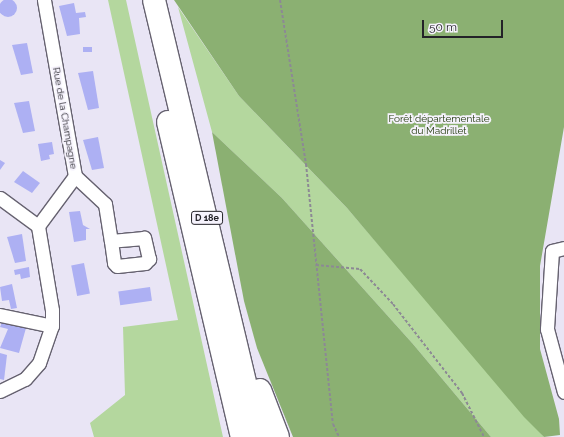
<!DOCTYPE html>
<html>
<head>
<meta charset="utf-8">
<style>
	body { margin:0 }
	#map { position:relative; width:564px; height:437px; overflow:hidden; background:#e9e5f5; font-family:Raleway,sans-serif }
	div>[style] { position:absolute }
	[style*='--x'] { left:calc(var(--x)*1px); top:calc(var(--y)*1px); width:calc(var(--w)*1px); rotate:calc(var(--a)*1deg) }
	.green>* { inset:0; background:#b4d79e }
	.forest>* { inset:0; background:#8bb072 }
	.building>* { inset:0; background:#adb0f3; transform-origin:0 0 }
	.round { border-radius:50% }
	.path>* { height:2px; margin-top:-1px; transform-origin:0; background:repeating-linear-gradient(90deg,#8c8994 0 3px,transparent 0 5px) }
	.roads { filter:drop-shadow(1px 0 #666270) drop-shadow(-1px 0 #666270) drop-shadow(0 1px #666270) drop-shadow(0 -1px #666270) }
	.minor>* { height:13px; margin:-6.5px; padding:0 6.5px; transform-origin:6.5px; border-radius:6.5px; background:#fff }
	.trunk>* { height:22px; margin:-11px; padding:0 11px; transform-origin:11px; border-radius:11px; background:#fff }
	span { translate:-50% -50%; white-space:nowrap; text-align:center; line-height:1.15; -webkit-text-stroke:3.5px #f6f3fd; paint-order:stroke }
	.shield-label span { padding:1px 3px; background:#f6f3fd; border:1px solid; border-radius:3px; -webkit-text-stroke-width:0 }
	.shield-label { font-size:9px; color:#232228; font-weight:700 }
	.street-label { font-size:10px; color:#232228 }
	.park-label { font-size:10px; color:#1b3305 }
	.scale { position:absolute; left:422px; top:20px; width:81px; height:18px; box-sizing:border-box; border:2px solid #232228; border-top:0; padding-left:5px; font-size:12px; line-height:14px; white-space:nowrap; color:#232228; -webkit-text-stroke:3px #f6f3fd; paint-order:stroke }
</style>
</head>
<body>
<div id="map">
	<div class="green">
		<div style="clip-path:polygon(108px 0,126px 0,223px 437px,94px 437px,90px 423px,125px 395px,123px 327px,178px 320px)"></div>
		<div style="clip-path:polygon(178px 7px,239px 96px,347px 208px,544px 437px,491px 437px,413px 344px,282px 198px,212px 132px)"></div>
	</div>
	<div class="forest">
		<div style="clip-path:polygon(174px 0,564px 0,564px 127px,540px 266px,540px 349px,559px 419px,560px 435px,544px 437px,524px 417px,347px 208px,239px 96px)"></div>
		<div style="clip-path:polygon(212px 132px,282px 198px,413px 344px,491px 437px,293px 437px,257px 348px,244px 301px)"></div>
	</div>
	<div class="building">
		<div class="round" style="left:-1px;top:-1px;width:18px;height:18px"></div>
		<div style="clip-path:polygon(74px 3px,76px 13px,85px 12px,86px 17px,79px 18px,80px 34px,67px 36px,59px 6px)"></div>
		<div style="clip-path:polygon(27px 43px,33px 73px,21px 75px,12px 45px)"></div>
		<div style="left:92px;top:47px;width:5px;height:9px;rotate:90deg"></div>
		<div style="clip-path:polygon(93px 71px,99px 108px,88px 110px,78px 73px)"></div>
		<div style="clip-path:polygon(29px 101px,35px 131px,23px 133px,14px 103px)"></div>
		<div style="clip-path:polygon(98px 137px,104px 168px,92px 170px,83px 140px)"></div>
		<div style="clip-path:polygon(52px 142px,54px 154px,49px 155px,50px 159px,41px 161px,38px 144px)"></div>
		<div style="clip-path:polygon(0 160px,5px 163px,0 170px)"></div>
		<div style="clip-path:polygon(23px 171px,40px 183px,32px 193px,14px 182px)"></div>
		<div style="clip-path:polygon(80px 211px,83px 225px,90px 229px,86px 229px,86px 240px,74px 242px,69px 212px)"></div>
		<div style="clip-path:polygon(22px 234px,26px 261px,15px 263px,7px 237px)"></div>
		<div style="left:84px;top:263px;width:31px;height:13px;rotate:79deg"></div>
		<div style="clip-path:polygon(29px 267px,30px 277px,21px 279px,20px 274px,15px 275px,14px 270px)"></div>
		<div style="clip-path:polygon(12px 284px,17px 308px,11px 309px,9px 300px,2px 301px,0 287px)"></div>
		<div style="left:150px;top:287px;width:14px;height:32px;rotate:82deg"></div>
		<div style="clip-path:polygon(2px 322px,26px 328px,19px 353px,0 348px,8px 329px,0 327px)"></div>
		<div style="clip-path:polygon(0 353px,7px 355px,4px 380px,0 379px)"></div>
	</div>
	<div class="path">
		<div style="--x:280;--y:0;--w:166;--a:81"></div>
		<div style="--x:306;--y:164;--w:261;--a:84.1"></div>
		<div style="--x:333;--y:424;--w:14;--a:65"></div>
		<div style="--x:316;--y:265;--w:44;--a:5.2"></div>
		<div style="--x:360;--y:269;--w:48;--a:46.7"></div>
		<div style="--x:393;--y:304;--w:113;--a:52.2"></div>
		<div style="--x:462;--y:393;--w:49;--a:63.4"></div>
	</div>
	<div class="roads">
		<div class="minor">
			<div style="--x:75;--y:176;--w:41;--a:43"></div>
			<div style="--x:105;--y:204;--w:37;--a:81"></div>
			<div style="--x:111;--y:241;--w:22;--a:82"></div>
			<div style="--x:114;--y:263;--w:4;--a:45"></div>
			<div style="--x:117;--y:266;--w:28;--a:-6"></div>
			<div style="--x:145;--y:263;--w:6;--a:-45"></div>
			<div style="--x:149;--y:259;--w:22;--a:-103"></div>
			<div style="--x:144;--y:238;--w:33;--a:175"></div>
			<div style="--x:0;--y:198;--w:47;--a:36.4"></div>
			<div style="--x:38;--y:226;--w:62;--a:-53.5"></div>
			<div style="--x:75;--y:176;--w:179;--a:-100"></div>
			<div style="--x:564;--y:248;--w:12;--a:166"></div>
			<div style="--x:552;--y:251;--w:78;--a:93.7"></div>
			<div style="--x:547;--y:329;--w:65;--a:74.9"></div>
			<div style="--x:0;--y:315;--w:53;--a:11.9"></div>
			<div style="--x:0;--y:391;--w:28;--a:-26"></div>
			<div style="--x:25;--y:379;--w:21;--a:-49"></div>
			<div style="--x:39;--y:363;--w:39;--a:-71"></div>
			<div style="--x:52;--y:326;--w:16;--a:-90"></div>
			<div style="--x:52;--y:310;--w:85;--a:-99.5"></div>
		</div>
		<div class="trunk">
			<div style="--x:154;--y:0;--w:449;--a:76.6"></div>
			<div style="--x:168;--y:122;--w:324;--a:76.8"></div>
			<div style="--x:260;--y:390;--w:50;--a:69"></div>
		</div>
	</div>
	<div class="shield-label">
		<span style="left:207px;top:218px">D 18e</span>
	</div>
	<div class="street-label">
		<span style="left:65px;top:118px;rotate:80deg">Rue de la Champagne</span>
	</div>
	<div class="park-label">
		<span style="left:439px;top:124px">Forêt départementale<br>du Madrillet</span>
	</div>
	<div class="scale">50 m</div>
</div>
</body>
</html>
